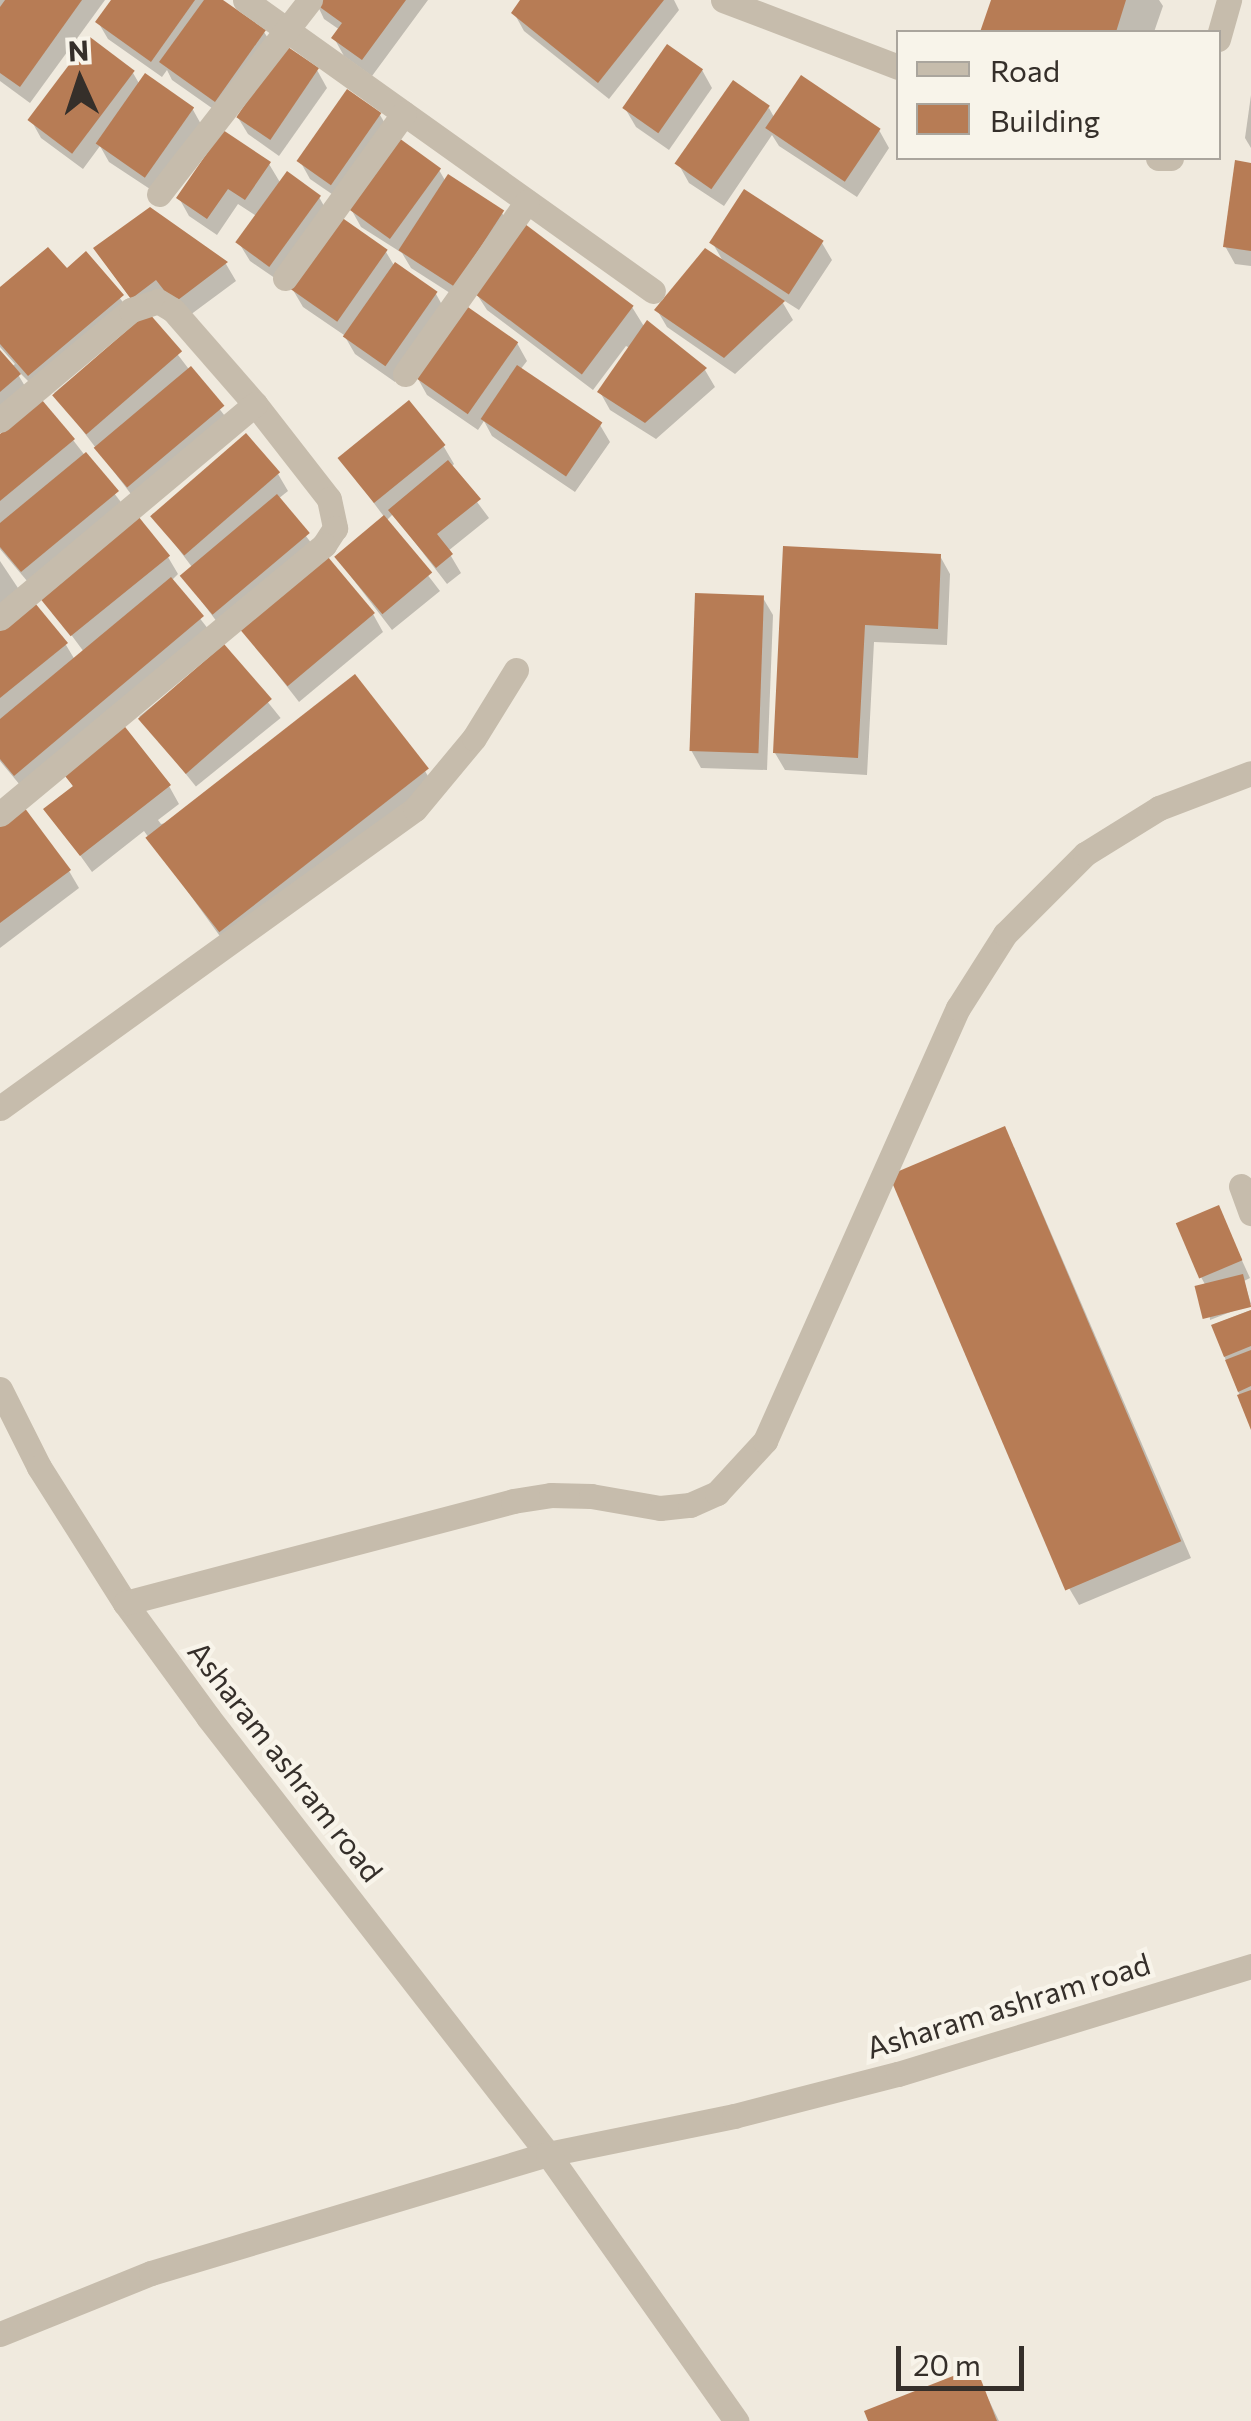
<!DOCTYPE html>
<html>
<head>
<meta charset="utf-8">
<style>
	body { margin:0 }
	#map { position:relative; width:1251px; height:2421px; overflow:hidden; background:#f0eade; font-family:Commissioner,sans-serif }
	div>[style] { position:absolute }
	[style*='--x'] { left:calc(var(--x)*1px); top:calc(var(--y)*1px); width:calc(var(--w)*1px); rotate:calc(var(--a)*1deg) }
	.shadow>* { inset:0; background:#0003; transform-origin:0 0 }
	.building>* { inset:0; background:#b77c55; transform-origin:0 0 }
	.minor>* { height:25px; margin:-12.5px; padding:0 12.5px; transform-origin:12.5px; border-radius:12.5px; background:#c6bcac }
	span { translate:-50% -50%; white-space:nowrap; text-align:center; line-height:1.15; -webkit-text-stroke:9px #f8f4ea; paint-order:stroke }
	.street-label { font-size:30px; color:#352f2a }
	.legend { position:absolute; left:896px; top:30px; width:325px; height:130px; box-sizing:border-box; background:#f8f4ea; border:2px solid #aaa59d; margin:0; padding:12px 18px; list-style:none; font-size:30px; color:#352f2a }
	.legend li { display:flex; align-items:center; gap:20px; height:50px }
	.legend b { width:50px; border:2px solid #aaa59d }
	.north { position:absolute; left:30px; top:30px; width:100px; height:100px; -webkit-text-stroke:8px #f8f4ea; paint-order:stroke; rotate:357deg; font-size:28px; font-weight:700; line-height:40px; text-align:center; color:#352f2a }
	.north::after { content:''; display:block; margin:auto; width:35px; height:45px; background:#352f2a; clip-path:polygon(50% 0,100% 100%,50% 72%,0 100%) }
	.scale { position:absolute; left:896px; top:2346px; width:128px; height:45px; box-sizing:border-box; border:5px solid #352f2a; border-top:0; padding-left:12px; font-size:30px; line-height:35px; white-space:nowrap; color:#352f2a; -webkit-text-stroke:8px #f8f4ea; paint-order:stroke }
</style>
</head>
<body>
<div id="map">
	<div class="shadow">
		<div style="clip-path:polygon(0 0,105px 0,30px 103px,0 81px)"></div>
		<div style="clip-path:polygon(114px 0,219px 0,264px 32px,275px 49px,226px 118px,172px 80px,167px 70px,162px 77px,108px 39px,98px 22px)"></div>
		<div style="clip-path:polygon(315px 0,428px 0,372px 76px,344px 56px,334px 38px,340px 30px,324px 19px)"></div>
		<div style="clip-path:polygon(523px 0,674px 0,679px 10px,609px 99px,524px 31px,514px 13px)"></div>
		<div style="clip-path:polygon(993px 0,1159px 0,1163px 6px,1154px 32px,983px 32px)"></div>
		<div style="clip-path:polygon(317px 70px,327px 88px,279px 156px,248px 134px,237px 116px)"></div>
		<div style="clip-path:polygon(702px 70px,712px 88px,669px 150px,636px 127px,626px 110px)"></div>
		<div style="clip-path:polygon(133px 73px,140px 85px,192px 108px,202px 126px,156px 193px,109px 162px,100px 146px,83px 169px,41px 138px,31px 120px)"></div>
		<div style="clip-path:polygon(1251px 95px,1251px 148px,1245px 138px)"></div>
		<div style="clip-path:polygon(769px 108px,775px 119px,879px 130px,889px 148px,857px 197px,779px 146px,772px 135px,724px 206px,689px 183px,679px 165px)"></div>
		<div style="clip-path:polygon(380px 115px,390px 132px,342px 201px,310px 179px,300px 161px)"></div>
		<div style="clip-path:polygon(269px 164px,281px 184px,319px 197px,329px 215px,282px 283px,250px 261px,239px 243px,258px 217px,238px 204px,217px 235px,189px 216px,179px 198px)"></div>
		<div style="clip-path:polygon(1251px 165px,1251px 266px,1235px 264px,1225px 246px)"></div>
		<div style="clip-path:polygon(439px 170px,446px 182px,502px 213px,512px 231px,464px 302px,411px 268px,402px 253px,361px 227px,351px 209px)"></div>
		<div style="clip-path:polygon(150px 210px,226px 264px,236px 281px,186px 318px,145px 312px,231px 424px,137px 502px,54px 393px,145px 318px,107px 266px)"></div>
		<div style="clip-path:polygon(712px 242px,822px 243px,832px 260px,799px 310px,780px 298px,793px 320px,735px 374px,667px 327px,657px 310px,724px 263px)"></div>
		<div style="clip-path:polygon(386px 252px,395px 267px,436px 294px,446px 312px,395px 382px,355px 354px,344px 335px,303px 307px,293px 290px)"></div>
		<div style="clip-path:polygon(86px 254px,132px 314px,39px 392px,13px 366px,29px 393px,0 417px,0 354px,11px 367px,15px 364px,0 347px,0 290px,66px 272px)"></div>
		<div style="clip-path:polygon(476px 293px,632px 307px,645px 328px,647px 324px,705px 370px,715px 387px,656px 439px,610px 410px,600px 392px,630px 348px,626px 346px,593px 390px,487px 310px)"></div>
		<div style="clip-path:polygon(517px 343px,527px 361px,520px 370px,600px 425px,610px 442px,575px 492px,492px 436px,484px 421px,478px 430px,427px 395px,417px 377px)"></div>
		<div style="clip-path:polygon(409px 404px,444px 447px,454px 464px,451px 467px,489px 518px,448px 551px,461px 573px,447px 584px,393px 514px,386px 521px,440px 591px,392px 630px,336px 557px,385px 518px,341px 459px)"></div>
		<div style="clip-path:polygon(0 437px,73px 440px,127px 510px,33px 588px,0 549px)"></div>
		<div style="clip-path:polygon(278px 474px,288px 491px,278px 499px,318px 552px,223px 630px,182px 575px,192px 567px,152px 514px)"></div>
		<div style="clip-path:polygon(786px 549px,940px 556px,950px 574px,947px 645px,874px 642px,867px 775px,785px 770px,775px 753px)"></div>
		<div style="clip-path:polygon(168px 557px,178px 574px,171px 581px,212px 634px,25px 791px,0 761px,0 634px,66px 645px,75px 660px,84px 652px,43px 597px)"></div>
		<div style="clip-path:polygon(0 561px,22px 594px,0 612px)"></div>
		<div style="clip-path:polygon(763px 598px,773px 615px,767px 770px,701px 768px,691px 750px)"></div>
		<div style="clip-path:polygon(373px 614px,383px 632px,299px 702px,244px 631px)"></div>
		<div style="left:224px;top:648px;width:90px;height:109px;rotate:51deg"></div>
		<div style="clip-path:polygon(425px 771px,435px 788px,227px 946px,144px 831px,92px 872px,47px 809px,74px 788px,64px 772px,169px 786px,179px 804px,158px 820px,161px 824px)"></div>
		<div style="clip-path:polygon(0 828px,69px 871px,79px 888px,0 948px)"></div>
		<div style="clip-path:polygon(1014px 1147px,1191px 1558px,1079px 1605px,1069px 1588px)"></div>
		<div style="clip-path:polygon(1218px 1208px,1250px 1278px,1244px 1281px,1251px 1304px,1210px 1320px,1208px 1290px,1201px 1277px)"></div>
		<div style="clip-path:polygon(1251px 1310px,1251px 1424px,1212px 1325px)"></div>
		<div style="clip-path:polygon(974px 2370px,999px 2421px,871px 2421px)"></div>
	</div>
	<div class="building">
		<div style="clip-path:polygon(5px 0,82px 0,20px 87px,0 73px,0 7px)"></div>
		<div style="clip-path:polygon(111px 0,195px 0,151px 62px,95px 22px)"></div>
		<div style="clip-path:polygon(204px 0,223px 0,266px 30px,215px 102px,159px 62px)"></div>
		<div style="clip-path:polygon(310px 0,406px 0,362px 60px,331px 38px,342px 23px)"></div>
		<div style="clip-path:polygon(520px 0,664px 0,598px 83px,511px 13px)"></div>
		<div style="clip-path:polygon(991px 0,1126px 0,1116px 32px,980px 32px)"></div>
		<div style="left:90px;top:37px;width:56px;height:104px;rotate:37deg"></div>
		<div style="left:667px;top:44px;width:44px;height:78px;rotate:35deg"></div>
		<div style="left:285px;top:45px;width:41px;height:87px;rotate:34deg"></div>
		<div style="left:145px;top:73px;width:60px;height:86px;rotate:35deg"></div>
		<div style="left:801px;top:75px;width:96px;height:64px;rotate:34deg"></div>
		<div style="left:733px;top:80px;width:45px;height:102px;rotate:35deg"></div>
		<div style="left:347px;top:89px;width:42px;height:88px;rotate:35deg"></div>
		<div style="clip-path:polygon(223px 130px,271px 162px,245px 200px,228px 189px,207px 219px,176px 198px)"></div>
		<div style="left:399px;top:138px;width:52px;height:87px;rotate:36deg"></div>
		<div style="clip-path:polygon(1235px 160px,1251px 163px,1251px 251px,1223px 247px)"></div>
		<div style="left:287px;top:171px;width:42px;height:88px;rotate:36deg"></div>
		<div style="left:448px;top:174px;width:67px;height:91px;rotate:33deg"></div>
		<div style="left:744px;top:189px;width:95px;height:64px;rotate:33deg"></div>
		<div style="clip-path:polygon(150px 207px,228px 262px,174px 303px,156px 280px,131px 299px,93px 248px)"></div>
		<div style="left:341px;top:217px;width:57px;height:88px;rotate:35deg"></div>
		<div style="left:525px;top:224px;width:136px;height:86px;rotate:37deg"></div>
		<div style="clip-path:polygon(48px 247px,67px 268px,86px 251px,124px 295px,28px 376px,0 344px,0 287px)"></div>
		<div style="clip-path:polygon(705px 248px,785px 301px,724px 358px,654px 310px)"></div>
		<div style="left:395px;top:262px;width:52px;height:91px;rotate:35deg"></div>
		<div style="left:465px;top:305px;width:65px;height:88px;rotate:35deg"></div>
		<div style="left:148px;top:312px;width:52px;height:127px;rotate:49deg"></div>
		<div style="clip-path:polygon(647px 320px,707px 368px,645px 423px,597px 392px)"></div>
		<div style="clip-path:polygon(0 350px,21px 374px,0 392px)"></div>
		<div style="left:517px;top:365px;width:103px;height:65px;rotate:34deg"></div>
		<div style="left:191px;top:366px;width:52px;height:127px;rotate:50deg"></div>
		<div style="clip-path:polygon(42px 400px,75px 439px,0 501px,0 434px)"></div>
		<div style="left:409px;top:400px;width:58px;height:92px;rotate:51deg"></div>
		<div style="left:246px;top:433px;width:52px;height:127px;rotate:49deg"></div>
		<div style="clip-path:polygon(86px 452px,119px 491px,21px 572px,0 547px,0 523px)"></div>
		<div style="clip-path:polygon(448px 460px,481px 499px,437px 534px,453px 554px,436px 568px,388px 510px)"></div>
		<div style="left:277px;top:494px;width:51px;height:127px;rotate:50deg"></div>
		<div style="left:384px;top:515px;width:75px;height:65px;rotate:50deg"></div>
		<div style="left:138px;top:516px;width:51px;height:128px;rotate:51deg"></div>
		<div style="clip-path:polygon(783px 546px,941px 554px,938px 629px,865px 625px,858px 758px,773px 753px)"></div>
		<div style="left:328px;top:557px;width:73px;height:114px;rotate:50deg"></div>
		<div style="clip-path:polygon(171px 577px,204px 616px,14px 776px,0 759px,0 719px)"></div>
		<div style="left:695px;top:593px;width:69px;height:158px;rotate:2deg"></div>
		<div style="clip-path:polygon(35px 603px,68px 643px,0 698px,0 631px)"></div>
		<div style="left:224px;top:644px;width:73px;height:114px;rotate:49deg"></div>
		<div style="left:355px;top:674px;width:120px;height:266px;rotate:52deg"></div>
		<div style="clip-path:polygon(122px 723px,171px 785px,80px 856px,43px 809px,73px 786px,61px 771px)"></div>
		<div style="clip-path:polygon(24px 807px,71px 870px,0 923px,0 824px)"></div>
		<div style="left:1005px;top:1126px;width:451px;height:126px;rotate:67deg"></div>
		<div style="left:1219px;top:1205px;width:60px;height:47px;rotate:67deg"></div>
		<div style="left:1243px;top:1274px;width:34px;height:50px;rotate:76deg"></div>
		<div style="clip-path:polygon(1251px 1310px,1251px 1346px,1224px 1357px,1211px 1325px)"></div>
		<div style="clip-path:polygon(1251px 1350px,1251px 1386px,1238px 1392px,1225px 1360px)"></div>
		<div style="clip-path:polygon(1251px 1390px,1251px 1430px,1237px 1395px)"></div>
		<div style="clip-path:polygon(976px 2367px,997px 2421px,868px 2421px,864px 2411px)"></div>
	</div>
	<div class="minor">
		<div style="--x:245;--y:0;--w:501;--a:35.5"></div>
		<div style="--x:723;--y:0;--w:187;--a:20.9"></div>
		<div style="--x:1218;--y:39;--w:41;--a:-74.2"></div>
		<div style="--x:1158;--y:158;--w:13;--a:0"></div>
		<div style="--x:159;--y:194;--w:246;--a:-52.1"></div>
		<div style="--x:285;--y:278;--w:203;--a:-54.2"></div>
		<div style="--x:405;--y:374;--w:211;--a:-54.7"></div>
		<div style="--x:0;--y:420;--w:171;--a:-40"></div>
		<div style="--x:131;--y:310;--w:28;--a:-18"></div>
		<div style="--x:158;--y:301;--w:17;--a:31"></div>
		<div style="--x:173;--y:310;--w:125;--a:48.9"></div>
		<div style="--x:255;--y:404;--w:120;--a:52.1"></div>
		<div style="--x:329;--y:499;--w:30;--a:78"></div>
		<div style="--x:335;--y:528;--w:20;--a:123"></div>
		<div style="--x:324;--y:545;--w:421;--a:140.3"></div>
		<div style="--x:0;--y:618;--w:333;--a:-40"></div>
		<div style="--x:0;--y:1108;--w:511;--a:-35.77"></div>
		<div style="--x:415;--y:809;--w:92;--a:-50.3"></div>
		<div style="--x:474;--y:738;--w:80;--a:-58.3"></div>
		<div style="--x:1241;--y:1186;--w:29;--a:70"></div>
		<div style="--x:0;--y:1389;--w:87;--a:63.4"></div>
		<div style="--x:39;--y:1467;--w:161;--a:57.7"></div>
		<div style="--x:125;--y:1603;--w:141;--a:53.9"></div>
		<div style="--x:208;--y:1717;--w:554;--a:52.12"></div>
		<div style="--x:548;--y:2154;--w:190;--a:-11.5"></div>
		<div style="--x:734;--y:2116;--w:169;--a:-14.4"></div>
		<div style="--x:898;--y:2074;--w:369;--a:-17"></div>
		<div style="--x:125;--y:1603;--w:401;--a:-14.7"></div>
		<div style="--x:513;--y:1501;--w:38;--a:-9"></div>
		<div style="--x:551;--y:1495;--w:40;--a:1.4"></div>
		<div style="--x:591;--y:1496;--w:70;--a:9.9"></div>
		<div style="--x:660;--y:1508;--w:30;--a:-6"></div>
		<div style="--x:690;--y:1505;--w:30;--a:-24"></div>
		<div style="--x:717;--y:1493;--w:71;--a:-47.3"></div>
		<div style="--x:765;--y:1441;--w:474;--a:-66"></div>
		<div style="--x:958;--y:1008;--w:88;--a:-57.6"></div>
		<div style="--x:1005;--y:934;--w:113;--a:-45"></div>
		<div style="--x:1085;--y:854;--w:87;--a:-31.9"></div>
		<div style="--x:1159;--y:808;--w:98;--a:-20.8"></div>
		<div style="--x:0;--y:2334;--w:163;--a:-22"></div>
		<div style="--x:151;--y:2273;--w:414;--a:-16.7"></div>
		<div style="--x:548;--y:2154;--w:327;--a:54.8"></div>
	</div>
	<div class="street-label">
		<span style="left:286px;top:1761px;rotate:52deg">Asharam ashram road</span>
		<span style="left:1008px;top:2005px;rotate:-17deg">Asharam ashram road</span>
	</div>
	<ul class="legend">
	<li><b style="height:12px;background:#c6bcac"></b>Road</li>
	<li><b style="height:28px;background:#b77c55"></b>Building</li>
	</ul>
	<div class="north">N</div>
	<div class="scale">20 m</div>
</div>
</body>
</html>
